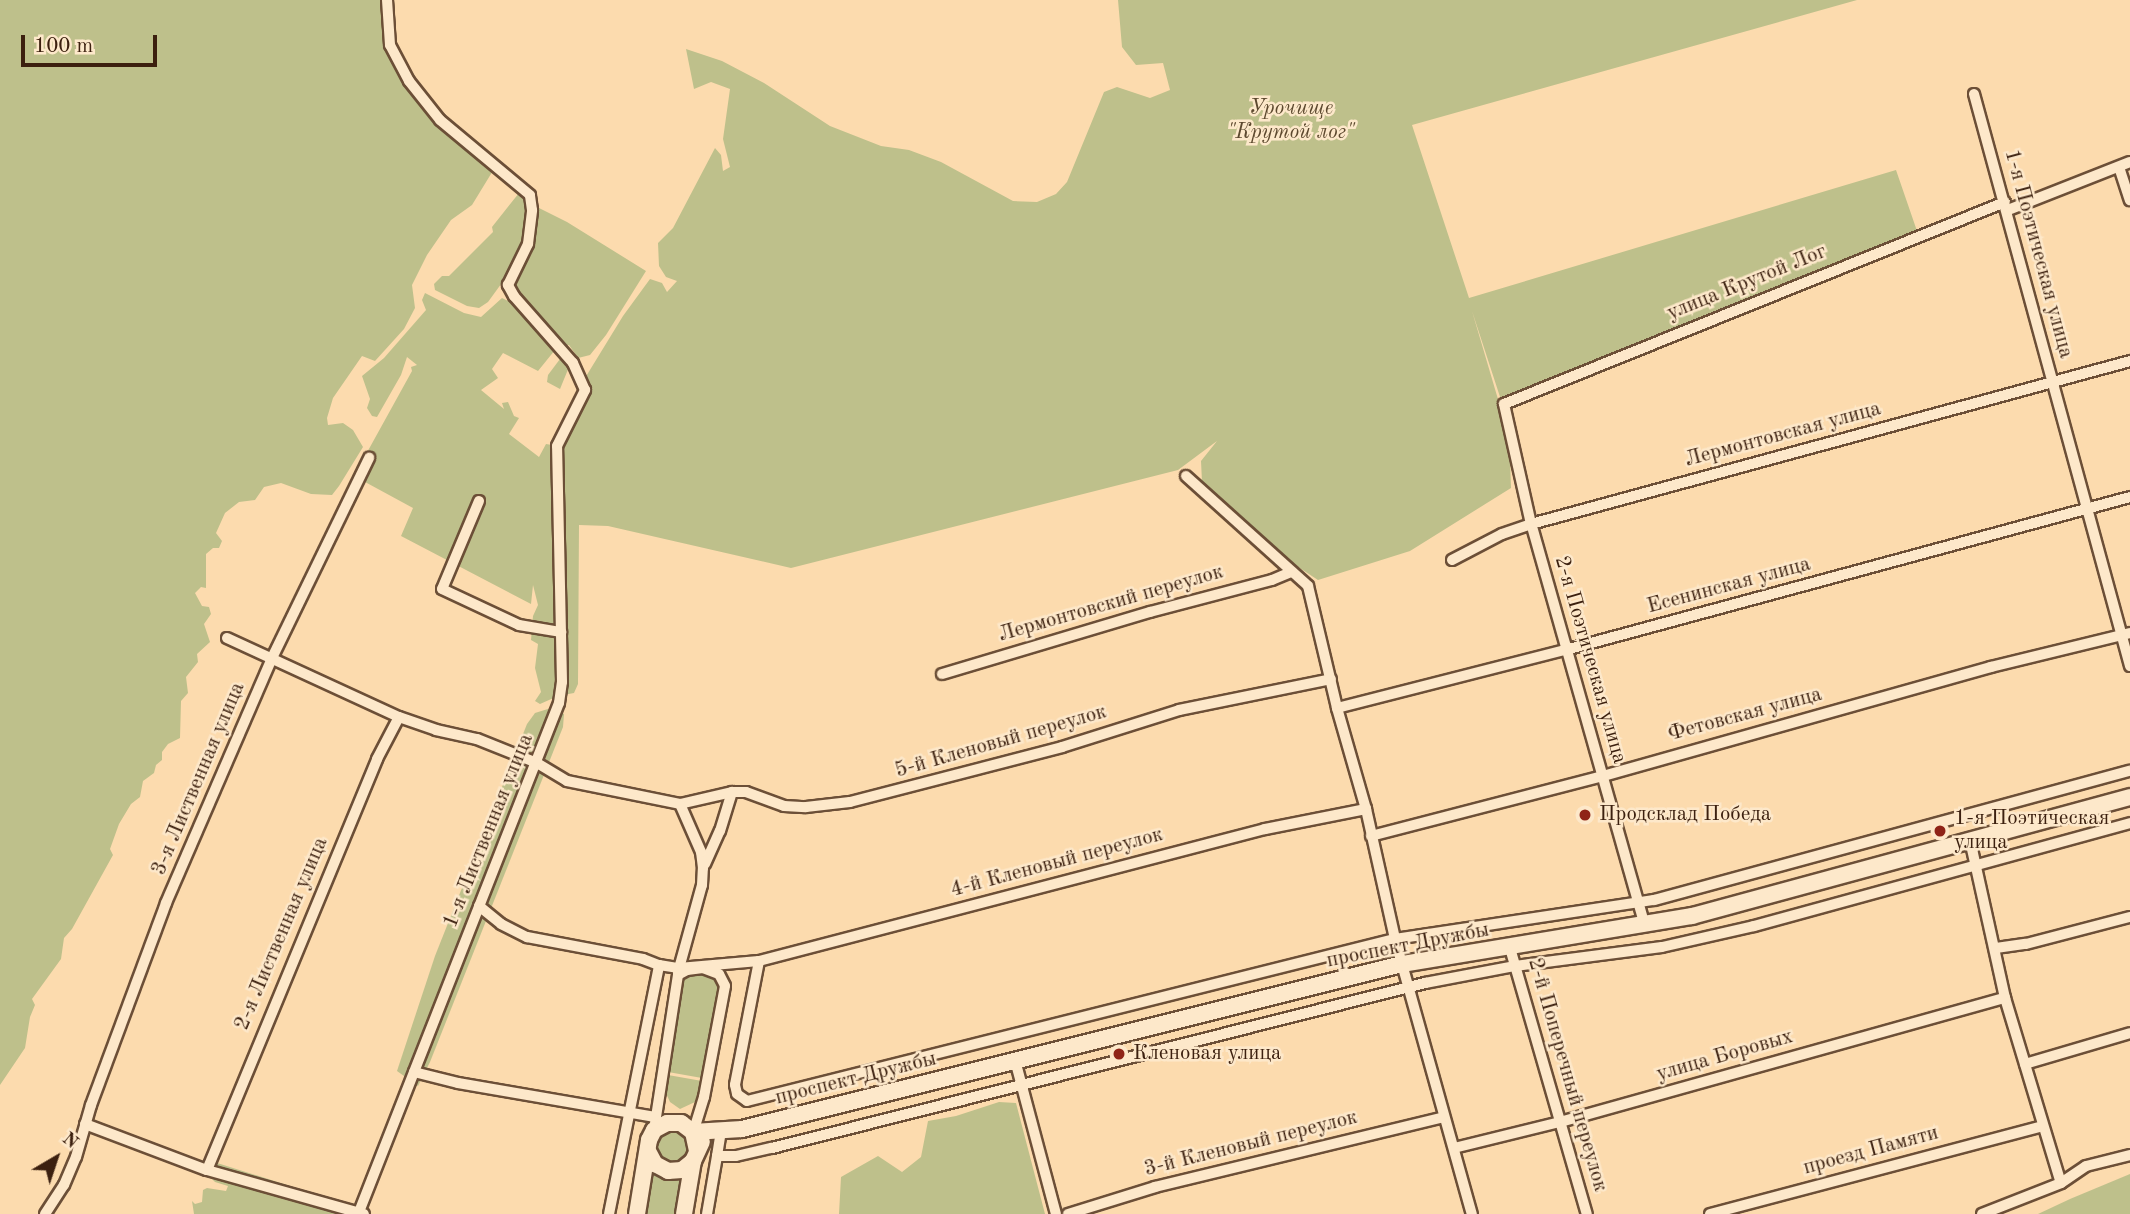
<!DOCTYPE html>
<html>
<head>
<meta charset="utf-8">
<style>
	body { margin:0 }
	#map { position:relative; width:2130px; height:1214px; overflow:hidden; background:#fcdbae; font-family:"Old Standard TT",serif }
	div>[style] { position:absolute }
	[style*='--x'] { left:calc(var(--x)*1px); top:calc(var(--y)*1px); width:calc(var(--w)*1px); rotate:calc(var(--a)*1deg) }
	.green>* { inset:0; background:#bec08b }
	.round { border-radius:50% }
	.roads { filter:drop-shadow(2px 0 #6c4f37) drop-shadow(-2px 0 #6c4f37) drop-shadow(0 2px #6c4f37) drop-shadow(0 -2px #6c4f37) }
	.street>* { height:10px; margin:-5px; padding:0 5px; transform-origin:5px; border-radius:5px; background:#fde8ca }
	.secondary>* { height:16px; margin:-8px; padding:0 8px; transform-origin:8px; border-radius:8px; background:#fde8ca }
	.dots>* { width:19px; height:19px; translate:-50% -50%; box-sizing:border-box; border:4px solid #fde8ca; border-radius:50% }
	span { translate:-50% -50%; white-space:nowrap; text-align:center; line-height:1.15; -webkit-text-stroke:5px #fde8ca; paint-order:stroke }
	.park-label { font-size:21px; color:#5c482e; font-style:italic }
	.street-label { font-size:21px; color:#3c200f }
	.poi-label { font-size:21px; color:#3c200f }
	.left { translate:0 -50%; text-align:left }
	.north { position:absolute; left:21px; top:1123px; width:70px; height:70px; -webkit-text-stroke:5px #fde8ca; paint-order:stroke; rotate:39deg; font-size:19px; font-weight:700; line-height:28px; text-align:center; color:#3c200f }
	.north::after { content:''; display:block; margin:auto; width:24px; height:32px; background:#3c200f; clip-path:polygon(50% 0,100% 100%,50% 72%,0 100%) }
	.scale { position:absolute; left:21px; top:35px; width:136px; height:32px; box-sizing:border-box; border:4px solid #3c200f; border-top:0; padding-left:9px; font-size:21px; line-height:24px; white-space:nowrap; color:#3c200f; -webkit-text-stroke:5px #fde8ca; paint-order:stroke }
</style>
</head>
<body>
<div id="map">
	<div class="green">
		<div style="clip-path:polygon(0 0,383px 0,386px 46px,403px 84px,438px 123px,494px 169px,472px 205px,451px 220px,427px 255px,412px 285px,415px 308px,404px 329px,375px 361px,362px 356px,333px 398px,327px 418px,328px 425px,343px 423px,353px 430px,363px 447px,339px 486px,332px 495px,311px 494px,281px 483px,264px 487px,255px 500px,239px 502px,225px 513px,216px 533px,222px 541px,219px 548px,213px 548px,206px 554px,206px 588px,201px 587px,195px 593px,202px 606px,209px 607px,211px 614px,204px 624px,210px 642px,197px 654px,198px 662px,186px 677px,188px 693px,181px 701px,180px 738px,168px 744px,162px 752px,162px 760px,156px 765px,154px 773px,143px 781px,140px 797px,131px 804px,119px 824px,110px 849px,113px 855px,72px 929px,64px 938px,61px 959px,32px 999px,35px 1005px,30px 1017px,25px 1048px,0 1085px)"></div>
		<div style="clip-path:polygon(1118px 0,1857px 0,1412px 125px,1469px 298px,1896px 170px,1917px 231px,1502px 403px,1472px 311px,1500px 406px,1510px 459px,1511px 488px,1410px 551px,1318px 580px,1286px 559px,1202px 482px,1201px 461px,1217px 441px,1178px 470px,791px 568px,608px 526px,579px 525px,578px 684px,574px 693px,563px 695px,559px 451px,585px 378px,623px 316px,650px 279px,662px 283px,667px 292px,677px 281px,666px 277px,659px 266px,658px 243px,673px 228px,715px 148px,721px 155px,723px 171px,730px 167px,723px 139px,730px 89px,711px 82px,694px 89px,686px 49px,722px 61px,764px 83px,830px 126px,881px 146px,909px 150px,941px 162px,1013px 201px,1037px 202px,1056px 194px,1067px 182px,1104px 92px,1117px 87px,1150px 98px,1170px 90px,1163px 63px,1136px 65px,1122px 47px)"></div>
		<div style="clip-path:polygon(519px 193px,527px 200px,525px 243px,517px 262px,488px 302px,479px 308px,467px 306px,435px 290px,434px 284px,442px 276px,449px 276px,493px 232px,492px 227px)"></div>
		<div style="clip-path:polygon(535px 206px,567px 222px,646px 271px,606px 335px,590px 355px,578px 358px,569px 345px,563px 346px,513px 286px,532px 253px)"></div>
		<div style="clip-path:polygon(425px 293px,464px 313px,481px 317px,502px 298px,512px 303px,555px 350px,538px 371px,503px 353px,492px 369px,498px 378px,481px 390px,504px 409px,502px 403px,508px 402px,514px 416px,519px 418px,509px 434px,539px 457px,546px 444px,552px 445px,558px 696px,540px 704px,535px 701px,541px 692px,535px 668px,538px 644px,531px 640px,533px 616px,538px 605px,533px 585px,531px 604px,401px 536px,413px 508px,354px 476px,412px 371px,411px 367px,417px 365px,407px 357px,401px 375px,377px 417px,372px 416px,367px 408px,370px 399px,362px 376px,384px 358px,426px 310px,422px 300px)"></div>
		<div style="clip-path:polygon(566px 358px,569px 367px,560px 389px,547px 382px,548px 375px,560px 359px)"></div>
		<div style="clip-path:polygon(551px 708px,564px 714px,563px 727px,430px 1062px,418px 1086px,397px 1071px,435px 956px,527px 724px,535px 713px)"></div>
		<div style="clip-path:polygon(702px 973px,715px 979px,718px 988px,702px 1078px,668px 1072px,683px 979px)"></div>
		<div style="clip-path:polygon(668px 1075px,702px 1081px,695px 1102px,680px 1109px,670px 1102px,665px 1091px)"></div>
		<div style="clip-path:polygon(999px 1102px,1016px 1103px,1045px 1214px,839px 1214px,841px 1177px,878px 1156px,902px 1172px,921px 1157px,928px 1121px,956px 1116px)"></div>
		<div class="round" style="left:655px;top:1130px;width:34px;height:34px"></div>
		<div style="clip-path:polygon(214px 1162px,344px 1203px,353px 1214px,194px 1214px,192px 1201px,195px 1204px,202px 1202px,203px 1190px,207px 1188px,226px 1191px,228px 1186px,215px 1182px,207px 1174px)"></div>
		<div style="clip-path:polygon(651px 1169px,685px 1175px,679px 1214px,643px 1214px)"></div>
		<div style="clip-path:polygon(2130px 1174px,2130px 1214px,2038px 1214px,2070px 1199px)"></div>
	</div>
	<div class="roads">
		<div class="street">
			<div style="--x:1974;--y:94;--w:593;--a:74.74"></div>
			<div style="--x:2119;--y:167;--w:35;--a:72"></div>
			<div style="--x:2008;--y:210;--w:131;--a:-21.5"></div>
			<div style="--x:1186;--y:476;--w:164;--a:42"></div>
			<div style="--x:1308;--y:586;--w:125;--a:76.6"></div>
			<div style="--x:1337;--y:708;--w:105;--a:74"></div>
			<div style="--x:1366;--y:809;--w:133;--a:77.4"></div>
			<div style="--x:1395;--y:939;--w:286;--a:74.4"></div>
			<div style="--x:479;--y:501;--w:95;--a:112.8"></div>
			<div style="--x:442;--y:589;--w:85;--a:25.1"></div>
			<div style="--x:519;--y:625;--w:43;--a:9.5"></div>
			<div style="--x:1452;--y:560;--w:56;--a:-27.5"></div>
			<div style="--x:1502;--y:534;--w:31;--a:-19"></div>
			<div style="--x:1531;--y:524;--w:621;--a:-15.22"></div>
			<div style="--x:227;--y:638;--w:189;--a:24.7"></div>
			<div style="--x:399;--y:717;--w:39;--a:19"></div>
			<div style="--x:436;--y:730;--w:42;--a:12.4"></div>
			<div style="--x:477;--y:739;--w:65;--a:21.8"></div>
			<div style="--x:537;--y:763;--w:35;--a:31"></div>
			<div style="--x:567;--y:781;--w:115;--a:11.5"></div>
			<div style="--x:680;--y:804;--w:53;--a:-13"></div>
			<div style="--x:732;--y:792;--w:14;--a:0"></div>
			<div style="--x:746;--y:792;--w:40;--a:20.2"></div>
			<div style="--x:784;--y:806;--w:22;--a:3"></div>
			<div style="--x:806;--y:807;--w:44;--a:-6.5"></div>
			<div style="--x:850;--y:802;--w:219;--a:-14.5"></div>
			<div style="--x:1062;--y:747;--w:123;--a:-17.5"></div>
			<div style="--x:1179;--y:710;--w:155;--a:-11.5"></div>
			<div style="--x:942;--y:674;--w:217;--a:-16.6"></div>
			<div style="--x:1150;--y:612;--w:126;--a:-14.7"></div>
			<div style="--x:1272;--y:580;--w:21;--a:-23"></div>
			<div style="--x:1337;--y:708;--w:235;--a:-14.3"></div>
			<div style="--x:1565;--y:650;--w:585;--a:-15.15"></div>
			<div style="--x:1371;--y:836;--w:240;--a:-14.5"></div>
			<div style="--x:1603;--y:776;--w:403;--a:-15.7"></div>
			<div style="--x:1991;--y:667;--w:143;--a:-13.7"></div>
			<div style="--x:1970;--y:840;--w:162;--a:77.5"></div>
			<div style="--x:2005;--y:998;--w:193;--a:73.2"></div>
			<div style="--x:705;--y:864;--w:36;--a:-66"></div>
			<div style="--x:720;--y:831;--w:41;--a:-72.9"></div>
			<div style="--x:479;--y:906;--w:28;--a:39"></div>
			<div style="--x:501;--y:924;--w:29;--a:27"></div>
			<div style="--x:527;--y:937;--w:118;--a:10.7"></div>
			<div style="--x:643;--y:959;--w:17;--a:21"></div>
			<div style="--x:659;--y:965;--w:20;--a:9"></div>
			<div style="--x:679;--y:968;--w:80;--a:-5"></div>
			<div style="--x:759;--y:961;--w:523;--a:-14.62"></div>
			<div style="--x:1265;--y:829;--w:103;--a:-11.2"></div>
			<div style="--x:1645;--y:926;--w:418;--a:-105.8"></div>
			<div style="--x:1531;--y:524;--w:123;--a:-102.7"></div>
			<div style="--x:1504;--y:404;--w:540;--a:-21.96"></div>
			<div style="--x:1510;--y:948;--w:277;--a:73.9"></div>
			<div style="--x:1996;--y:948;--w:30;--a:-8"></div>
			<div style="--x:2026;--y:944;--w:107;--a:-14.6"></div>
			<div style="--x:759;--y:961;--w:126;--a:101"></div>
			<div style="--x:735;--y:1085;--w:9;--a:77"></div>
			<div style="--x:737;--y:1094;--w:12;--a:35"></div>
			<div style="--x:747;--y:1101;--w:668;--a:-14.04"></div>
			<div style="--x:1395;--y:939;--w:262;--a:-8.6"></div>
			<div style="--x:1654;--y:900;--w:493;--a:-15.2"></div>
			<div style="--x:678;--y:972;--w:90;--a:-74.6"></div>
			<div style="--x:702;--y:885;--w:17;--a:-87"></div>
			<div style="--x:703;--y:868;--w:16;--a:-97"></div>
			<div style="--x:701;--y:852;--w:52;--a:-113.6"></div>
			<div style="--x:1015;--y:1060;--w:159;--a:75.1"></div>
			<div style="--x:2025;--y:1064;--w:109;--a:-16.4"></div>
			<div style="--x:414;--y:1072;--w:45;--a:14"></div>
			<div style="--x:458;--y:1083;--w:200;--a:9.8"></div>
			<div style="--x:85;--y:1124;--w:130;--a:20.7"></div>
			<div style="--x:207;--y:1170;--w:163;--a:15.7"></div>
			<div style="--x:654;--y:1130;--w:157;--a:-81.2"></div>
			<div style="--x:678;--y:975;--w:10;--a:-29"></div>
			<div style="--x:687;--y:970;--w:16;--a:-7"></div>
			<div style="--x:703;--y:968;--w:17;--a:21"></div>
			<div style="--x:719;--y:974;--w:13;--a:63"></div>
			<div style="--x:725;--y:986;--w:113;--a:100.7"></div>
			<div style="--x:704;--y:1097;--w:37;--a:107"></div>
			<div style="--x:1454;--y:1148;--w:109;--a:-13.8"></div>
			<div style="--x:1560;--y:1122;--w:462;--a:-15.6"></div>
			<div style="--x:717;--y:1156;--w:25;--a:-81"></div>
			<div style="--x:207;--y:1170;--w:445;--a:-67.5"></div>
			<div style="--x:377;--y:759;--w:47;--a:-62.4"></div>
			<div style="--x:359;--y:1212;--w:547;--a:-68.55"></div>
			<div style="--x:559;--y:703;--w:21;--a:-82"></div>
			<div style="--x:562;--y:682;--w:236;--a:-91.2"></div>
			<div style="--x:557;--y:446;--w:63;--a:-63.4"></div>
			<div style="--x:585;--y:390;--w:30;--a:-114"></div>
			<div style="--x:573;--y:363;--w:89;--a:-131.4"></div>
			<div style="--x:514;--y:296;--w:13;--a:-119"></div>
			<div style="--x:508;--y:285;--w:46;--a:-64"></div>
			<div style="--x:528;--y:244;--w:34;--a:-83"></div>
			<div style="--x:532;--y:210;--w:15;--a:-98"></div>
			<div style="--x:530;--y:195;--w:117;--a:-140.2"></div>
			<div style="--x:440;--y:120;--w:50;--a:-128.5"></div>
			<div style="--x:409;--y:81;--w:41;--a:-117.8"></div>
			<div style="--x:390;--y:45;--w:45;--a:-93.8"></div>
			<div style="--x:45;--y:1214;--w:35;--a:-57"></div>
			<div style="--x:64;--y:1185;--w:30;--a:-67"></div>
			<div style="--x:76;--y:1157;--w:54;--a:-73.9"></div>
			<div style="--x:91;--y:1105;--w:215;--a:-69.6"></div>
			<div style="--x:166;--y:903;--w:265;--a:-66.6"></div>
			<div style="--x:271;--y:660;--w:225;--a:-64.1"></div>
			<div style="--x:609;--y:1214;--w:254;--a:-78.6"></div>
			<div style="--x:707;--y:1214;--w:59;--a:-80.2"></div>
			<div style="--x:717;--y:1156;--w:19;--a:0"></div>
			<div style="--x:736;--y:1156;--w:37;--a:-13"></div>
			<div style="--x:772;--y:1148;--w:674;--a:-14.18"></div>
			<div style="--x:1425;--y:983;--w:92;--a:-10.7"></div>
			<div style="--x:1515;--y:966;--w:148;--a:-7.4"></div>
			<div style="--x:1662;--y:947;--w:94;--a:-12.9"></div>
			<div style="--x:1754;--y:926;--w:390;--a:-15.3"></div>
			<div style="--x:1068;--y:1214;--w:91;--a:-17.2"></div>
			<div style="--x:1155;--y:1187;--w:297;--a:-13.6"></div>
			<div style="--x:1710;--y:1214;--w:343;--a:-14.8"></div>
			<div style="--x:1982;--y:1214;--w:85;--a:-21.4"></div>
			<div style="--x:2061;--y:1183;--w:30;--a:-34"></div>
			<div style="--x:2086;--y:1166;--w:45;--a:-14"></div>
		</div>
		<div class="secondary">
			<div style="--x:693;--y:1132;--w:49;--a:-3.5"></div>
			<div style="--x:742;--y:1129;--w:680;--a:-14.04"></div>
			<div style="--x:1402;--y:964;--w:294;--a:-9.4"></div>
			<div style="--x:1692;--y:916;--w:454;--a:-15.2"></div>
			<div style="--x:648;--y:1151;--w:15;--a:62"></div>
			<div style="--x:655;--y:1164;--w:15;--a:28"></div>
			<div style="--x:668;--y:1171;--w:14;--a:-4"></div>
			<div style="--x:682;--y:1170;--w:14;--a:-39"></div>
			<div style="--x:693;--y:1161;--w:21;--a:-65"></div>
			<div style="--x:637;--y:1214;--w:75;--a:-80.8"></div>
			<div style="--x:649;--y:1140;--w:11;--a:-63"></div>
			<div style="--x:654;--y:1130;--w:15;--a:-28"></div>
			<div style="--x:667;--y:1123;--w:14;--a:0"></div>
			<div style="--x:681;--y:1123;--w:15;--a:37"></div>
			<div style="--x:693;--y:1132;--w:19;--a:78"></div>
			<div style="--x:684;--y:1214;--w:54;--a:-80.4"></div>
		</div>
	</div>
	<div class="dots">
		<div style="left:1585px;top:815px;background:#8f2418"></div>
		<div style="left:1940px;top:831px;background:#8f2418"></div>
		<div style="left:1119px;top:1054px;background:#8f2418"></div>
	</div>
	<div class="park-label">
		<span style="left:1291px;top:121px">Урочище<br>"Крутой лог"</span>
	</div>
	<div class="street-label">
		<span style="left:2038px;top:254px;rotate:75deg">1-я Поэтическая улица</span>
		<span style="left:1747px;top:283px;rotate:-22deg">улица Крутой Лог</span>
		<span style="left:1783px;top:435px;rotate:-15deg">Лермонтовская улица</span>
		<span style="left:1729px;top:586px;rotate:-15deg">Есенинская улица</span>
		<span style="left:1111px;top:604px;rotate:-16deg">Лермонтовский переулок</span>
		<span style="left:1590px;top:660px;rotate:74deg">2-я Поэтическая улица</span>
		<span style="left:1745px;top:715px;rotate:-15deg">Фетовская улица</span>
		<span style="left:1001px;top:742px;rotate:-16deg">5-й Кленовый переулок</span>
		<span style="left:199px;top:779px;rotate:-67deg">3-я Лиственная улица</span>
		<span style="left:489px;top:831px;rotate:-68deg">1-я Лиственная улица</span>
		<span style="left:1057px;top:863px;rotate:-15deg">4-й Кленовый переулок</span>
		<span style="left:282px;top:934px;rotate:-67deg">2-я Лиственная улица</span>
		<span style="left:1408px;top:946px;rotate:-11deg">проспект Дружбы</span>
		<span style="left:1725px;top:1056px;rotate:-16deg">улица Боровых</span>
		<span style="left:1567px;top:1075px;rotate:74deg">2-й Поперечный переулок</span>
		<span style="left:856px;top:1079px;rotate:-14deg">проспект Дружбы</span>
		<span style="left:1251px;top:1144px;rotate:-14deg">3-й Кленовый переулок</span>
		<span style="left:1871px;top:1151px;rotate:-15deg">проезд Памяти</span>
	</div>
	<div class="poi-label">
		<span class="left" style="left:1599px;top:815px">Продсклад Победа</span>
		<span class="left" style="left:1954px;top:831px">1-я Поэтическая<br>улица</span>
		<span class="left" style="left:1133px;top:1054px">Кленовая улица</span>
	</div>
	<div class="north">N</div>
	<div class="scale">100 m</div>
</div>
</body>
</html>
